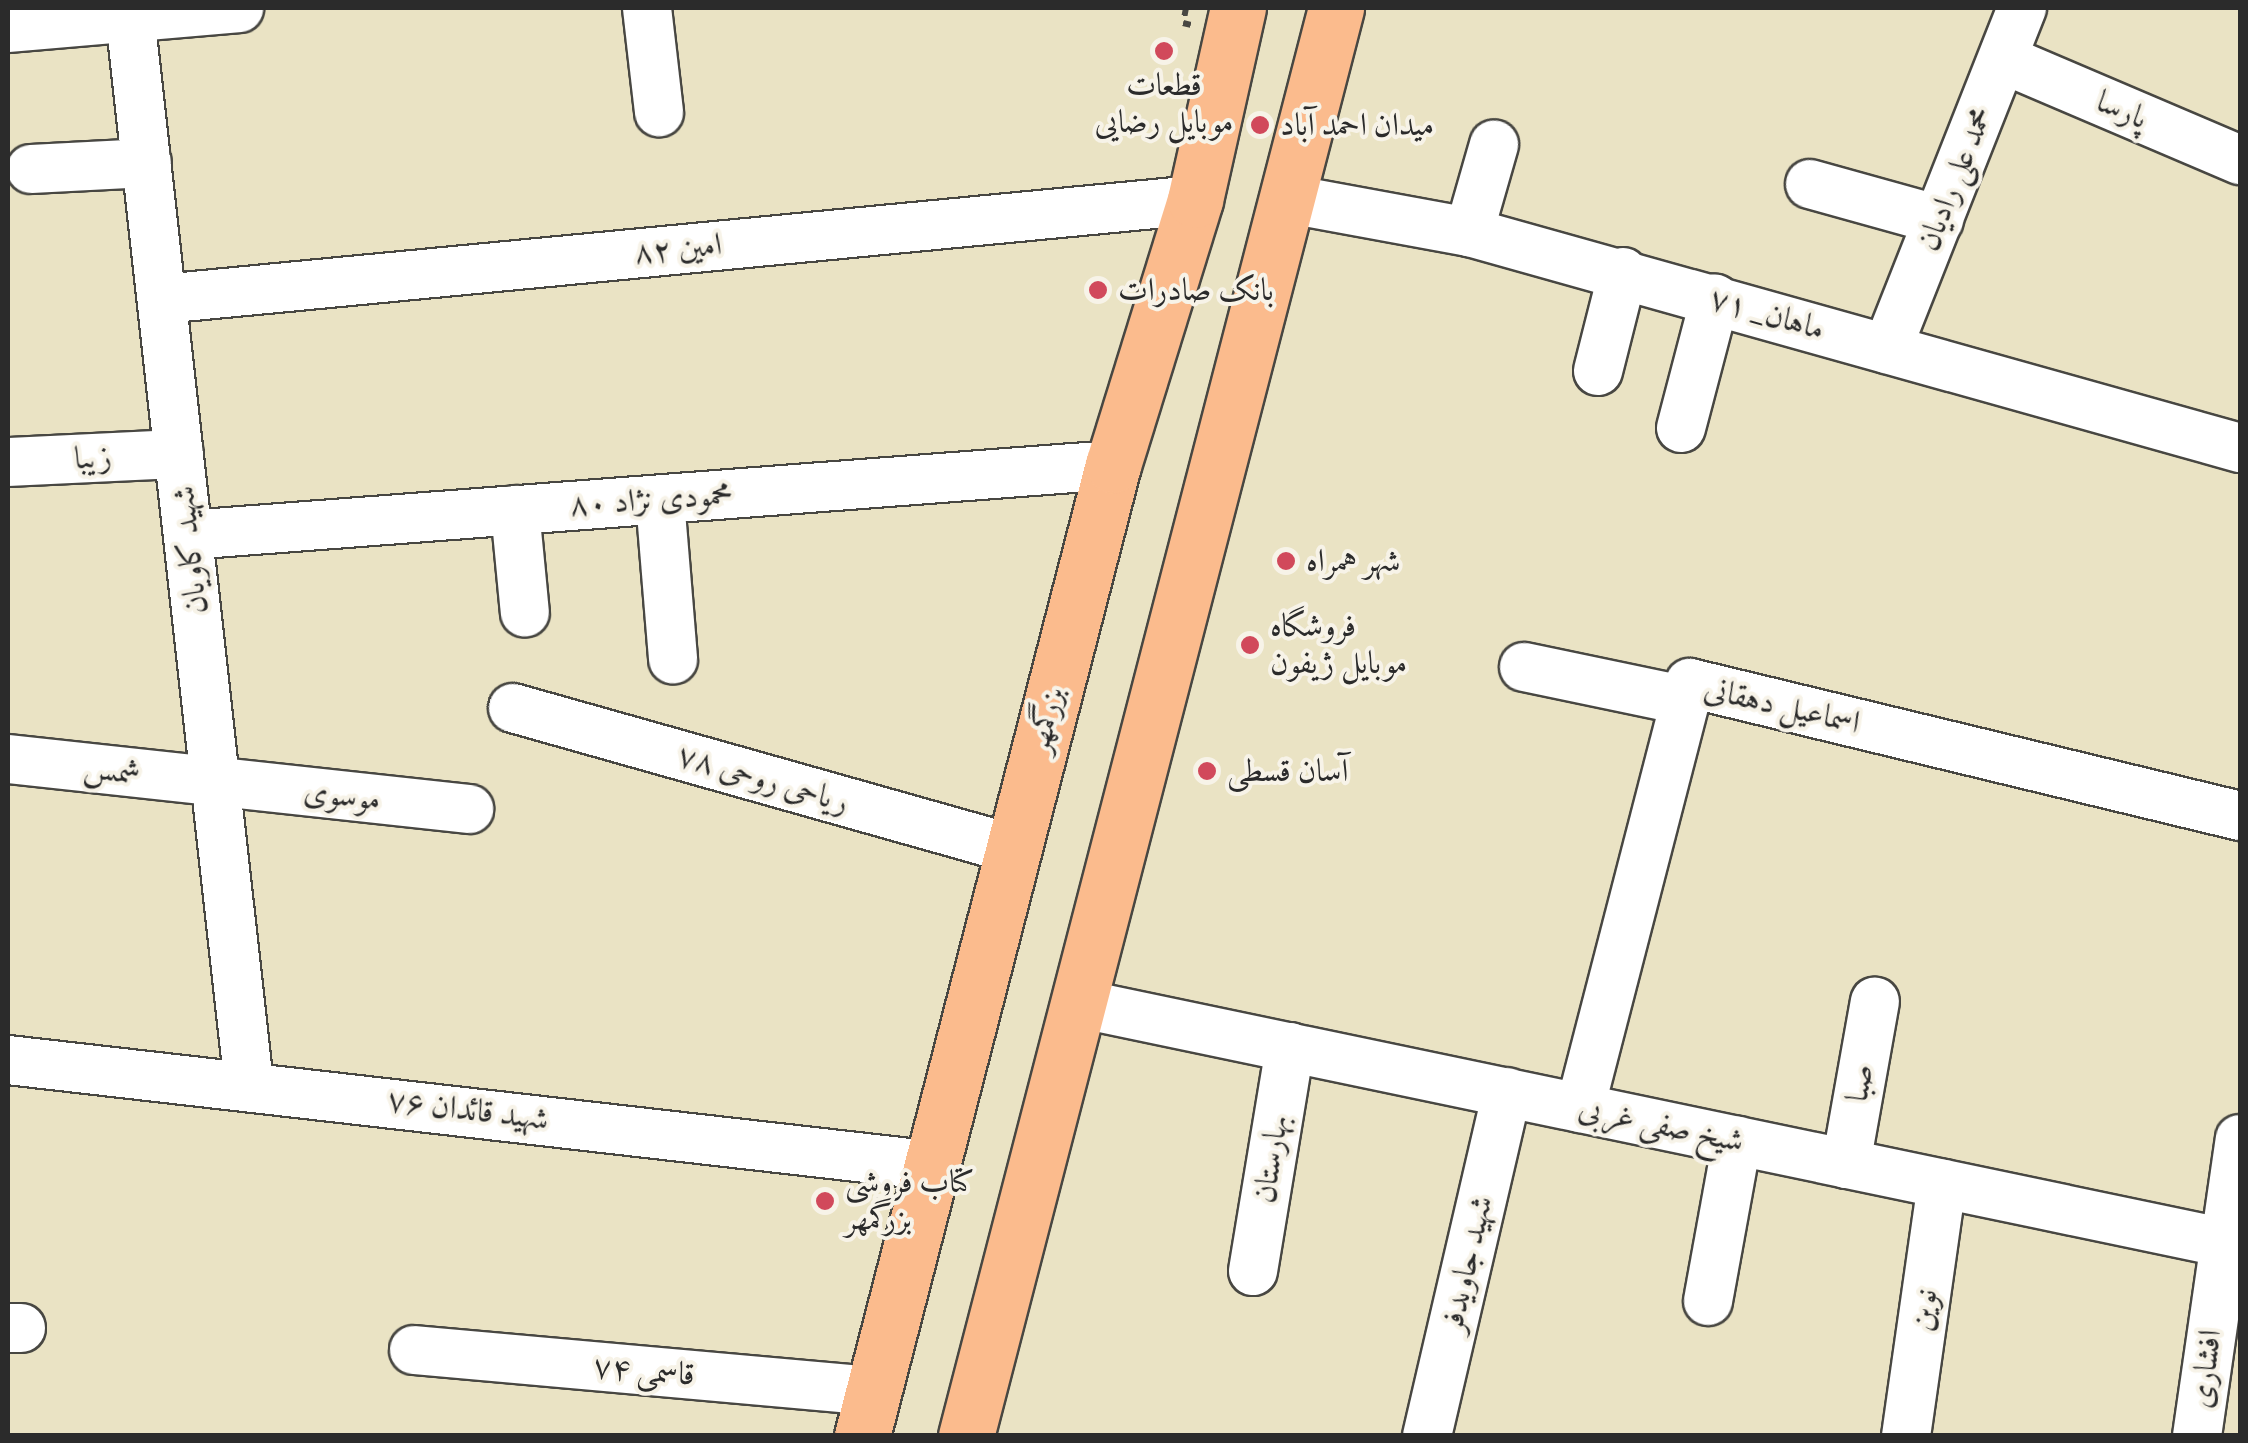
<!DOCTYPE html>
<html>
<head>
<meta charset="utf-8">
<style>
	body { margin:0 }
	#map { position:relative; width:2248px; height:1443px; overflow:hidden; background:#eae3c4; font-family:"IM FELL Double Pica",Amiri,serif }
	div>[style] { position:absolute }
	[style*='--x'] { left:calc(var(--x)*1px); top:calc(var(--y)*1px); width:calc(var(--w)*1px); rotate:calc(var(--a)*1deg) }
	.path>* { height:6px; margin-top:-3px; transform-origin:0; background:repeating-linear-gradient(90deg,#484742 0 8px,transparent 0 16px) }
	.roads { filter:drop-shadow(2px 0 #484742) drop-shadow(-2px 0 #484742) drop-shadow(0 2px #484742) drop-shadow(0 -2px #484742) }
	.minor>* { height:48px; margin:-24px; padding:0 24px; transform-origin:24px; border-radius:24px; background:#fff }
	.major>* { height:55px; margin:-27.5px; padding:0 27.5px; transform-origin:27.5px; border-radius:27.5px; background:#fbbb8d }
	.dots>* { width:28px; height:28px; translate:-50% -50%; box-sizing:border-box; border:5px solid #f7f3e8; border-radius:50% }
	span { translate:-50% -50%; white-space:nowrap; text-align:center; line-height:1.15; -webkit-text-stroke:8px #f7f3e8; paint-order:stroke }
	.poi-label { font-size:32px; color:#2b2b2b }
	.left { translate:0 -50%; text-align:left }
	.street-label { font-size:32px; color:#2b2b2b }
	.frame { position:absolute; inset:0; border:10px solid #2b2b2b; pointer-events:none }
</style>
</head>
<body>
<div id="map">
	<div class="path">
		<div style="--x:1186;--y:8;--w:15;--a:101"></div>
		<div style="--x:1183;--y:23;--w:8;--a:14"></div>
	</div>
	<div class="roads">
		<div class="minor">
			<div style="--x:647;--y:8;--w:105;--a:83.4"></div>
			<div style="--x:130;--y:17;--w:1074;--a:83.64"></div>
			<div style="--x:8;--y:28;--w:232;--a:-4.9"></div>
			<div style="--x:2003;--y:59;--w:258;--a:23.1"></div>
			<div style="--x:31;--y:169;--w:116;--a:-3"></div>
			<div style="--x:1810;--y:184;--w:134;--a:15.6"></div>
			<div style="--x:1289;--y:199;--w:183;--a:10.4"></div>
			<div style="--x:1469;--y:232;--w:801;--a:15.65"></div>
			<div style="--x:1469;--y:232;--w:91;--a:-74"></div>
			<div style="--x:162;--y:299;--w:1038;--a:-5.47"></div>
			<div style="--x:1887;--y:349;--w:367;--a:-68.4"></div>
			<div style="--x:1598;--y:371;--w:102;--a:-75.8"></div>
			<div style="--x:1681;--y:428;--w:134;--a:-75.3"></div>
			<div style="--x:8;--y:462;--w:171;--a:-2.7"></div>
			<div style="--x:660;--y:500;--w:160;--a:85.3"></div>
			<div style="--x:515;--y:510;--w:103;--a:84.5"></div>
			<div style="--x:188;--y:535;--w:928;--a:-4.33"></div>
			<div style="--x:1524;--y:667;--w:161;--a:11.8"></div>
			<div style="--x:513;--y:708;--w:520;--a:15.75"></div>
			<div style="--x:8;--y:759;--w:464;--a:6.2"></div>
			<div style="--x:1082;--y:1004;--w:1183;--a:11.8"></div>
			<div style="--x:8;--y:1060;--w:925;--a:6.52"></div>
			<div style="--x:1580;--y:1108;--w:439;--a:-75.5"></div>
			<div style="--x:1690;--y:683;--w:566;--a:13.59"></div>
			<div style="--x:1846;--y:1164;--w:165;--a:-79.9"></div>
			<div style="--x:1253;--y:1271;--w:227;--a:-80.6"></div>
			<div style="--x:1708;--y:1301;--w:163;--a:-79.7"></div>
			<div style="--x:8;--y:1328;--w:13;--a:0"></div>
			<div style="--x:414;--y:1350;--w:461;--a:5.1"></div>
			<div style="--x:1427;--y:1436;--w:353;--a:-76.9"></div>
			<div style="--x:1906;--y:1436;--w:255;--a:-81.9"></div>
			<div style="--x:2197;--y:1436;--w:300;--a:-81.8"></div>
		</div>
		<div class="major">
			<div style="--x:862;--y:1436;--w:1003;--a:-75.51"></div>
			<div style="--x:1113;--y:465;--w:277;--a:-72.8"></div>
			<div style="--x:1195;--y:200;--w:197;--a:-77.4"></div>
			<div style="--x:966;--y:1436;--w:1475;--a:-75.47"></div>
		</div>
	</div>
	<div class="dots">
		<div style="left:1164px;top:51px;background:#d1495b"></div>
		<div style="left:1260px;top:125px;background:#d1495b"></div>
		<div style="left:1098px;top:290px;background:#d1495b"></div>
		<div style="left:1286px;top:561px;background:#d1495b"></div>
		<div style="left:1250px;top:645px;background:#d1495b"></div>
		<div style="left:1207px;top:771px;background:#d1495b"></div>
		<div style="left:825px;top:1201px;background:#d1495b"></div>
	</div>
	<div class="poi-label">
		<span style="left:1164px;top:104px">قطعات<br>موبایل رضایی</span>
		<span class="left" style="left:1280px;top:125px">میدان احمد آباد</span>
		<span class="left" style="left:1118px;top:290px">بانک صادرات</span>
		<span class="left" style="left:1306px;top:561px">شهر همراه</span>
		<span class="left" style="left:1270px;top:645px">فروشگاه<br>موبایل ژیفون</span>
		<span class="left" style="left:1227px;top:771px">آسان قسطی</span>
		<span class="left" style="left:845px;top:1201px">کتاب فروشی<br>بزرگمهر</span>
	</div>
	<div class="street-label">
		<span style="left:2122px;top:110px;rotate:23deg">پارسا</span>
		<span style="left:1955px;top:179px;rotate:-68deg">محمد علی رادیان</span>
		<span style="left:678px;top:249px;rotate:-6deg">امین ۸۲</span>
		<span style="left:1767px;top:314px;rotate:16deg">۷۱ _ماهان</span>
		<span style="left:93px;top:458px;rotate:-3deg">زیبا</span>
		<span style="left:651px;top:500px;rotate:-4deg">محمودی نژاد ۸۰</span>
		<span style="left:190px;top:550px;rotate:-96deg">شهید کاویان</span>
		<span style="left:1782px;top:706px;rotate:13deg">اسماعیل دهقانی</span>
		<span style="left:1046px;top:720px;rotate:-75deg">بزرگمهر</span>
		<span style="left:112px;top:771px;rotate:7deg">شمس</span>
		<span style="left:763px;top:779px;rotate:16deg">ریاحی روحی ۷۸</span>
		<span style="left:342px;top:796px;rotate:6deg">موسوی</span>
		<span style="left:1860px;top:1083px;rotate:-80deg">صبا</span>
		<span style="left:468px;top:1110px;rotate:7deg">شهید قائدان ۷۶</span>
		<span style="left:1661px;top:1125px;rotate:12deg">شیخ صفی غربی</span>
		<span style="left:1271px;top:1159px;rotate:-81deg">بهارستان</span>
		<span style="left:1467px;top:1264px;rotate:-77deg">شهید جاویدفر</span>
		<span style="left:1924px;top:1310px;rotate:-82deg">نوین</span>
		<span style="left:2206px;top:1369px;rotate:-83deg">افشاری</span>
		<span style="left:644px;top:1371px;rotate:5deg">قاسمی ۷۴</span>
	</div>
	<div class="frame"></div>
</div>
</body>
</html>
